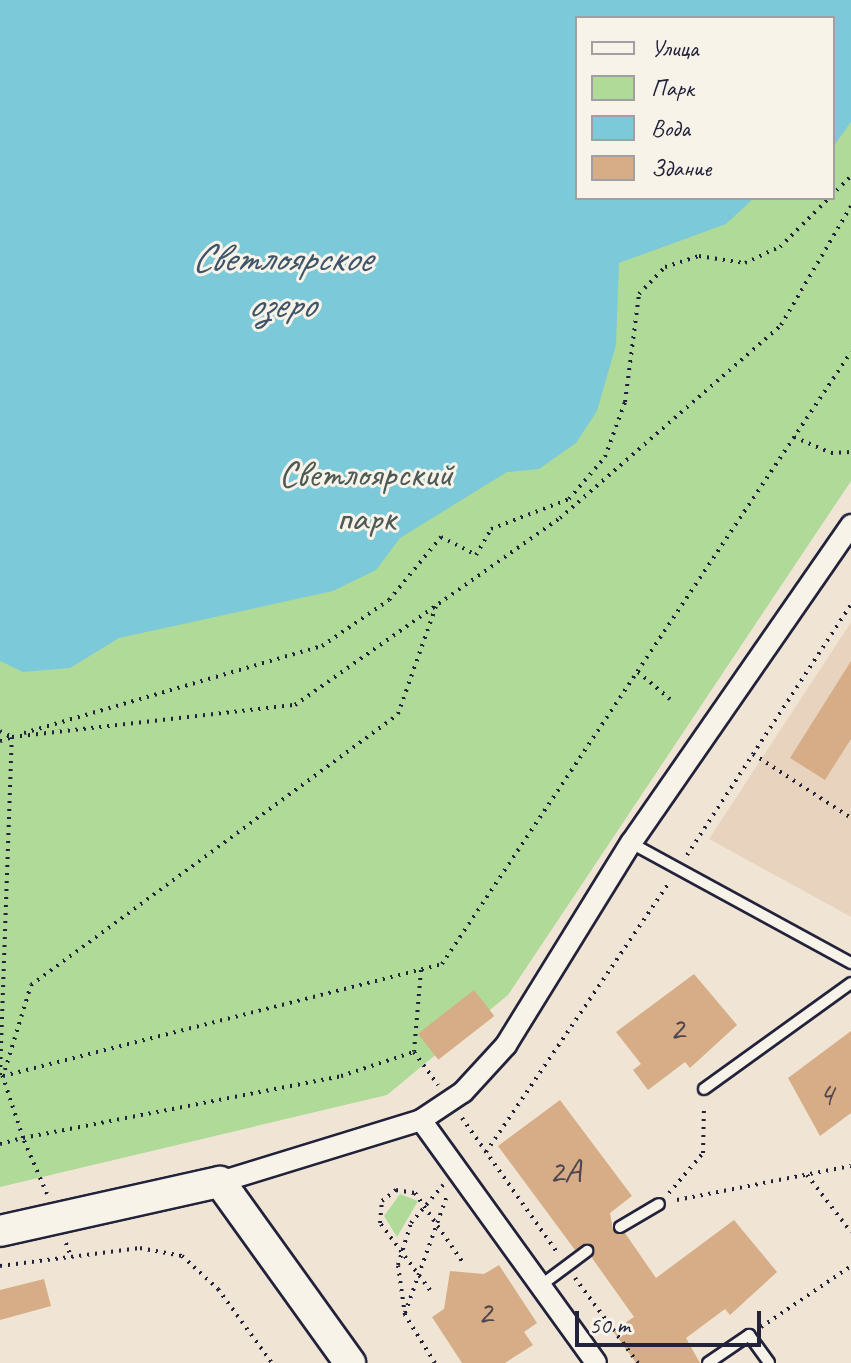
<!DOCTYPE html>
<html>
<head>
<meta charset="utf-8">
<style>
	body { margin:0 }
	#map { position:relative; width:851px; height:1363px; overflow:hidden; background:#f0e5d5; font-family:Caveat,sans-serif }
	div>[style] { position:absolute }
	[style*='--x'] { left:calc(var(--x)*1px); top:calc(var(--y)*1px); width:calc(var(--w)*1px); rotate:calc(var(--a)*1deg) }
	.built>* { inset:0; background:#e8d4be }
	.green>* { inset:0; background:#afda98 }
	.water>* { inset:0; background:#7ccad9 }
	.building>* { inset:0; background:#d6ad87; transform-origin:0 0 }
	.path>* { height:4px; margin-top:-2px; transform-origin:0; background:repeating-linear-gradient(90deg,#22223b 0 2px,transparent 0 8px) }
	.roads { filter:drop-shadow(2px 0 #22223b) drop-shadow(-2px 0 #22223b) drop-shadow(0 2px #22223b) drop-shadow(0 -2px #22223b) }
	.lane>* { height:10px; margin:-5px; padding:0 5px; transform-origin:5px; border-radius:5px; background:#f7f3e8 }
	.street>* { height:20px; margin:-10px; padding:0 10px; transform-origin:10px; border-radius:10px; background:#f7f3e8 }
	.secondary>* { height:30px; margin:-15px; padding:0 15px; transform-origin:15px; border-radius:15px; background:#f7f3e8 }
	span { translate:-50% -50%; white-space:nowrap; text-align:center; line-height:1.15; -webkit-text-stroke:6px #f7f3e8; paint-order:stroke }
	.number-label { font-size:34px; color:#4f454e }
	.number-label span { -webkit-text-stroke-width:0 }
	.park-label { font-size:38px; color:#4c5957 }
	.water-label { font-size:40px; color:#3d546a; font-style:italic }
	.legend { position:absolute; left:575px; top:16px; width:260px; height:184px; box-sizing:border-box; background:#f7f3e8; border:2px solid #a29fa3; margin:0; padding:10px 14px; list-style:none; font-size:24px; color:#22223b }
	.legend li { display:flex; align-items:center; gap:16px; height:40px }
	.legend b { width:40px; border:2px solid #a29fa3 }
	.scale { position:absolute; left:575px; top:1311px; width:186px; height:36px; box-sizing:border-box; border:4px solid #22223b; border-top:0; padding-left:10px; font-size:24px; line-height:28px; white-space:nowrap; color:#22223b; -webkit-text-stroke:6px #f7f3e8; paint-order:stroke }
</style>
</head>
<body>
<div id="map">
	<div class="built">
		<div style="clip-path:polygon(851px 622px,851px 917px,709px 839px)"></div>
	</div>
	<div class="green">
		<div style="clip-path:polygon(evenodd,0 0,851px 0,851px 481px,508px 995px,387px 1095px,0 1187px,0 0,577px 18px,833px 18px,833px 198px,577px 198px,577px 18px)"></div>
		<div style="clip-path:polygon(400px 1194px,418px 1201px,397px 1237px,384px 1216px)"></div>
	</div>
	<div class="water">
		<div style="clip-path:polygon(0 0,851px 0,851px 122px,833px 147px,833px 18px,577px 18px,577px 198px,754px 198px,726px 224px,619px 263px,616px 345px,597px 411px,576px 443px,539px 469px,507px 472px,400px 538px,376px 570px,333px 591px,119px 638px,70px 668px,23px 672px,0 661px)"></div>
	</div>
	<div class="building">
		<div style="clip-path:polygon(851px 661px,851px 739px,825px 780px,790px 758px)"></div>
		<div style="clip-path:polygon(694px 974px,737px 1025px,690px 1068px,685px 1062px,648px 1090px,633px 1070px,641px 1064px,616px 1032px)"></div>
		<div style="left:474px;top:990px;width:33px;height:71px;rotate:52deg"></div>
		<div style="clip-path:polygon(851px 1031px,851px 1113px,820px 1136px,788px 1078px)"></div>
		<div style="clip-path:polygon(560px 1100px,632px 1196px,610px 1213px,613px 1230px,625px 1233px,656px 1278px,734px 1220px,777px 1272px,730px 1315px,725px 1309px,686px 1338px,700px 1363px,636px 1363px,613px 1331px,634px 1317px,592px 1258px,594px 1247px,575px 1250px,498px 1146px)"></div>
		<div style="clip-path:polygon(499px 1265px,537px 1323px,524px 1332px,533px 1345px,505px 1363px,462px 1363px,432px 1317px,444px 1309px,450px 1271px,484px 1274px)"></div>
		<div style="clip-path:polygon(44px 1279px,51px 1306px,0 1320px,0 1290px)"></div>
	</div>
	<div class="path">
		<div style="--x:794;--y:437;--w:40;--a:23.4"></div>
		<div style="--x:831;--y:453;--w:20;--a:-3"></div>
		<div style="--x:638;--y:672;--w:42;--a:40.2"></div>
		<div style="--x:0;--y:731;--w:13;--a:27"></div>
		<div style="--x:24;--y:733;--w:310;--a:-16.3"></div>
		<div style="--x:322;--y:646;--w:81;--a:-34.5"></div>
		<div style="--x:389;--y:600;--w:82;--a:-50.5"></div>
		<div style="--x:441;--y:537;--w:39;--a:27"></div>
		<div style="--x:476;--y:555;--w:30;--a:-60"></div>
		<div style="--x:491;--y:529;--w:84;--a:-21"></div>
		<div style="--x:569;--y:499;--w:55;--a:-49.4"></div>
		<div style="--x:605;--y:457;--w:59;--a:-70"></div>
		<div style="--x:625;--y:402;--w:109;--a:-82.6"></div>
		<div style="--x:639;--y:294;--w:37;--a:-46"></div>
		<div style="--x:665;--y:267;--w:36;--a:-18"></div>
		<div style="--x:699;--y:256;--w:47;--a:8.7"></div>
		<div style="--x:745;--y:263;--w:38;--a:-25"></div>
		<div style="--x:780;--y:247;--w:100;--a:-45"></div>
		<div style="--x:0;--y:741;--w:13;--a:-18"></div>
		<div style="--x:753;--y:754;--w:117;--a:33.1"></div>
		<div style="--x:687;--y:855;--w:300;--a:-56.8"></div>
		<div style="--x:421;--y:970;--w:82;--a:94.9"></div>
		<div style="--x:414;--y:1052;--w:41;--a:54"></div>
		<div style="--x:5;--y:1070;--w:89;--a:-73"></div>
		<div style="--x:31;--y:985;--w:456;--a:-36.4"></div>
		<div style="--x:398;--y:714;--w:114;--a:-70.6"></div>
		<div style="--x:0;--y:1075;--w:338;--a:-88"></div>
		<div style="--x:12;--y:737;--w:285;--a:-6.5"></div>
		<div style="--x:295;--y:705;--w:324;--a:-35.2"></div>
		<div style="--x:560;--y:518;--w:293;--a:-41.1"></div>
		<div style="--x:781;--y:325;--w:138;--a:-59.5"></div>
		<div style="--x:3;--y:1076;--w:453;--a:-14.3"></div>
		<div style="--x:442;--y:964;--w:736;--a:-56.25"></div>
		<div style="--x:462;--y:1118;--w:163;--a:54.7"></div>
		<div style="--x:0;--y:1144;--w:24;--a:-15"></div>
		<div style="--x:23;--y:1138;--w:67;--a:-108.2"></div>
		<div style="--x:486;--y:1152;--w:325;--a:-55.8"></div>
		<div style="--x:807;--y:1175;--w:72;--a:52.3"></div>
		<div style="--x:669;--y:1193;--w:52;--a:-49.6"></div>
		<div style="--x:703;--y:1153;--w:46;--a:-88.8"></div>
		<div style="--x:47;--y:1194;--w:61;--a:-113.2"></div>
		<div style="--x:23;--y:1138;--w:324;--a:-11"></div>
		<div style="--x:341;--y:1076;--w:77;--a:-18.2"></div>
		<div style="--x:677;--y:1200;--w:177;--a:-11.1"></div>
		<div style="--x:66;--y:1243;--w:12;--a:70"></div>
		<div style="--x:0;--y:1266;--w:141;--a:-7.3"></div>
		<div style="--x:140;--y:1248;--w:43;--a:10.8"></div>
		<div style="--x:182;--y:1256;--w:49;--a:42.5"></div>
		<div style="--x:218;--y:1289;--w:92;--a:53.9"></div>
		<div style="--x:575;--y:1278;--w:106;--a:53.5"></div>
		<div style="--x:430;--y:1290;--w:84;--a:-126.7"></div>
		<div style="--x:380;--y:1223;--w:22;--a:-85"></div>
		<div style="--x:382;--y:1201;--w:18;--a:-38"></div>
		<div style="--x:396;--y:1190;--w:19;--a:9"></div>
		<div style="--x:415;--y:1193;--w:86;--a:55.4"></div>
		<div style="--x:405;--y:1313;--w:127;--a:-70.3"></div>
		<div style="--x:761;--y:1327;--w:109;--a:-34.1"></div>
		<div style="--x:435;--y:1363;--w:57;--a:-122"></div>
		<div style="--x:405;--y:1315;--w:50;--a:-98"></div>
		<div style="--x:398;--y:1265;--w:44;--a:-72.8"></div>
		<div style="--x:411;--y:1223;--w:50;--a:-49.9"></div>
	</div>
	<div class="roads">
		<div class="lane">
			<div style="--x:631;--y:843;--w:251;--a:28.6"></div>
			<div style="--x:704;--y:1089;--w:181;--a:-35.8"></div>
			<div style="--x:620;--y:1227;--w:45;--a:-30.5"></div>
			<div style="--x:540;--y:1286;--w:59;--a:-36.7"></div>
			<div style="--x:708;--y:1363;--w:50;--a:-34.3"></div>
			<div style="--x:749;--y:1335;--w:34;--a:54"></div>
		</div>
		<div class="street">
			<div style="--x:421;--y:1120;--w:299;--a:54.2"></div>
			<div style="--x:220;--y:1182;--w:210;--a:-17.1"></div>
			<div style="--x:421;--y:1120;--w:50;--a:-33.7"></div>
			<div style="--x:463;--y:1092;--w:64;--a:-47.5"></div>
			<div style="--x:506;--y:1045;--w:238;--a:-58.3"></div>
			<div style="--x:631;--y:843;--w:387;--a:-55.3"></div>
		</div>
		<div class="secondary">
			<div style="--x:0;--y:1231;--w:225;--a:-12.6"></div>
			<div style="--x:220;--y:1182;--w:223;--a:54.3"></div>
		</div>
	</div>
	<div class="number-label">
		<span style="left:677px;top:1028px">2</span>
		<span style="left:826px;top:1094px">4</span>
		<span style="left:565px;top:1171px">2А</span>
		<span style="left:485px;top:1312px">2</span>
	</div>
	<div class="park-label">
		<span style="left:366px;top:496px">Светлоярский<br>парк</span>
	</div>
	<div class="water-label">
		<span style="left:281px;top:281px">Светлоярское<br>озеро</span>
	</div>
	<ul class="legend">
	<li><b style="height:10px;background:#f7f3e8"></b>Улица</li>
	<li><b style="height:22px;background:#afda98"></b>Парк</li>
	<li><b style="height:22px;background:#7ccad9"></b>Вода</li>
	<li><b style="height:22px;background:#d6ad87"></b>Здание</li>
	</ul>
	<div class="scale">50 m</div>
</div>
</body>
</html>
